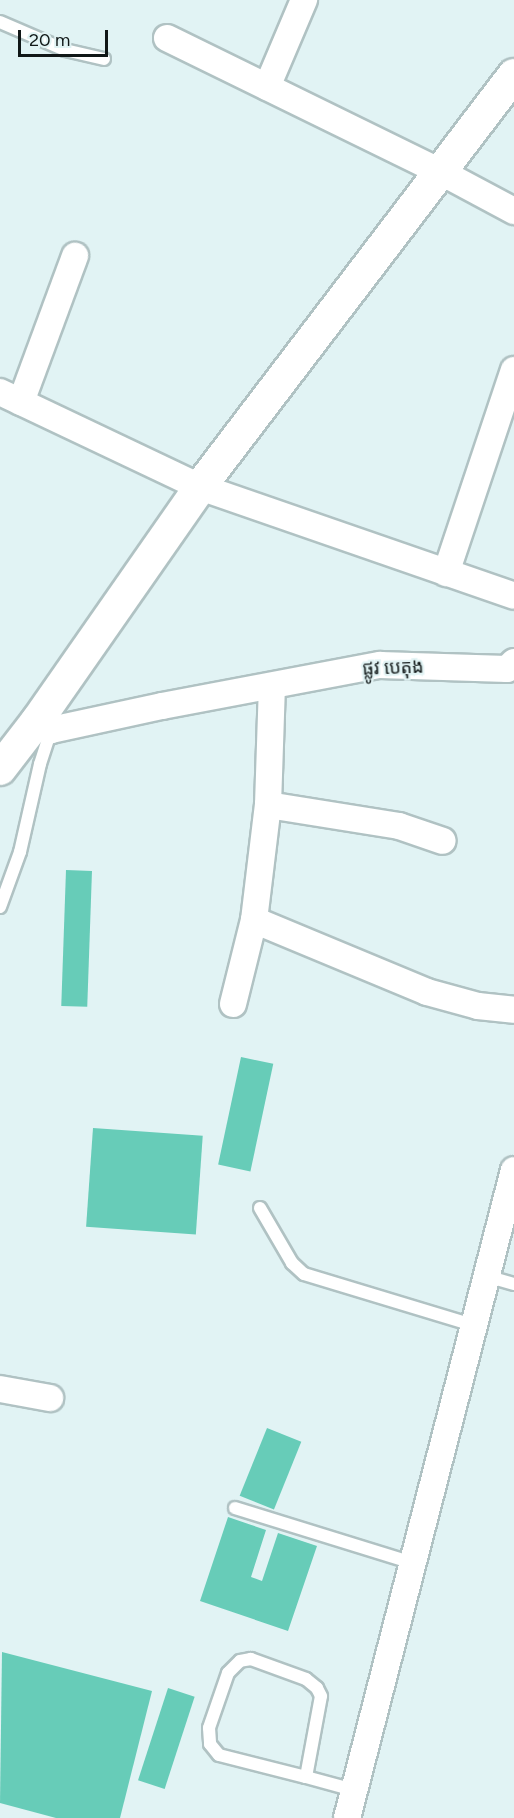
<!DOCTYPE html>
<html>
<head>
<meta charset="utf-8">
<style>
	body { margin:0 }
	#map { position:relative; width:514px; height:1818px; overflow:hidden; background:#e1f3f4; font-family:Figtree,"Noto Sans Khmer",sans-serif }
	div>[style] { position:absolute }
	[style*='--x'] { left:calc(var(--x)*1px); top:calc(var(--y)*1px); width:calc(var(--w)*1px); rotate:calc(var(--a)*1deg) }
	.building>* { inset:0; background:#67ccb8; transform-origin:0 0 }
	.roads { filter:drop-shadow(2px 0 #b0c2c3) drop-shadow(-2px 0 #b0c2c3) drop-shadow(0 2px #b0c2c3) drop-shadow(0 -2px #b0c2c3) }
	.service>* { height:12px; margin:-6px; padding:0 6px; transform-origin:6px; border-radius:6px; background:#fff }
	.minor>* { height:26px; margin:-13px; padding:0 13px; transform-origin:13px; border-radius:13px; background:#fff }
	.tertiary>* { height:32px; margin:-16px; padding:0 16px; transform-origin:16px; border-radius:16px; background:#fff }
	span { translate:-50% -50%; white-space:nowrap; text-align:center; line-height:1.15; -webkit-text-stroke:4.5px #e1f3f4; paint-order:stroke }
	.street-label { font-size:18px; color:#101717 }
	.scale { position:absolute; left:18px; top:30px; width:90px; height:27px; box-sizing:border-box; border:3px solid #101717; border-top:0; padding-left:8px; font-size:18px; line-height:21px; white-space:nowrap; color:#101717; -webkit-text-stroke:4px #e1f3f4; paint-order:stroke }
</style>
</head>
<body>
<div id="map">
	<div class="building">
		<div style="left:66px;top:870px;width:26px;height:136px;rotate:2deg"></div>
		<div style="left:241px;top:1057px;width:33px;height:110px;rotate:12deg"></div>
		<div style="left:93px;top:1128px;width:110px;height:99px;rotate:4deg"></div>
		<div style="left:267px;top:1428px;width:37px;height:73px;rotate:22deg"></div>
		<div style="clip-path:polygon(228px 1517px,266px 1530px,251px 1577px,262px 1581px,278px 1533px,317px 1546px,288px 1631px,200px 1601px)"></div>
		<div style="clip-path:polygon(2px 1652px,152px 1691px,120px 1818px,56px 1818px,0 1803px)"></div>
		<div style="left:168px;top:1688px;width:28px;height:97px;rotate:18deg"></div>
	</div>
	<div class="roads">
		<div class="service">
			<div style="--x:0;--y:22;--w:71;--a:23.3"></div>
			<div style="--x:65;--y:50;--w:40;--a:13"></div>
			<div style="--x:0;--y:907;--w:59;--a:-70"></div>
			<div style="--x:20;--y:852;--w:90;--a:-77.2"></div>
			<div style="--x:40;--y:764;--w:36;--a:-72"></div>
			<div style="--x:260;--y:1208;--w:64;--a:59.8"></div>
			<div style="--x:292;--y:1263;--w:16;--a:43"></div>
			<div style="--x:304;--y:1274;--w:177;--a:16.8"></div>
			<div style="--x:486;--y:1276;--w:29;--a:16"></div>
			<div style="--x:235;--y:1508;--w:186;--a:17.2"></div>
			<div style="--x:306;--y:1777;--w:82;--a:-79.5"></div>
			<div style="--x:321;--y:1696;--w:9;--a:-117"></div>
			<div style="--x:317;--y:1688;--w:14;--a:-141"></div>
			<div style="--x:306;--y:1679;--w:59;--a:-160"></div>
			<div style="--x:251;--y:1659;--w:11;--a:170"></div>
			<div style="--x:240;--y:1661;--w:17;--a:135"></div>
			<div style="--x:228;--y:1673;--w:58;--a:109.1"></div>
			<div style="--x:209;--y:1728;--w:16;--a:86"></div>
			<div style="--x:210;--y:1744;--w:14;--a:51"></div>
			<div style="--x:219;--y:1755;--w:90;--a:14.2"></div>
			<div style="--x:306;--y:1777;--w:50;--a:15.2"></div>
		</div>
		<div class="minor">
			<div style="--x:167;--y:38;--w:305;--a:26.1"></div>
			<div style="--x:441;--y:172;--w:83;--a:28.1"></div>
			<div style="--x:267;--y:87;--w:95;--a:-67"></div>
			<div style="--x:0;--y:392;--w:221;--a:25.4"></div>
			<div style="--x:200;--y:487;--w:332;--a:19.1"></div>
			<div style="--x:21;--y:402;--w:156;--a:-69.7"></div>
			<div style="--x:446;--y:573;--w:214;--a:-71.5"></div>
			<div style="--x:37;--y:721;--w:17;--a:33"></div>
			<div style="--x:51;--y:730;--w:114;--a:-12.2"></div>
			<div style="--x:162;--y:706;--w:222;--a:-10.7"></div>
			<div style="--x:380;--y:665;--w:127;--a:1.8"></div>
			<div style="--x:507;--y:669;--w:10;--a:-45"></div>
			<div style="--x:268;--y:805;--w:133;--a:9.1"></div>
			<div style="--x:399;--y:826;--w:46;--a:18.8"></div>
			<div style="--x:254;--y:920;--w:187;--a:22.6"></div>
			<div style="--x:427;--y:992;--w:53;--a:15.4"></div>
			<div style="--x:478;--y:1006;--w:36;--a:6"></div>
			<div style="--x:233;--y:1004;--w:87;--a:-76"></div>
			<div style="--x:254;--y:920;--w:116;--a:-83.1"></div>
			<div style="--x:268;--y:805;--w:119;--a:-88.1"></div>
			<div style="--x:0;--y:1389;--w:51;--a:10.2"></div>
			<div style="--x:347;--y:1818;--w:669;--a:-75.55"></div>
		</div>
		<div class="tertiary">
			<div style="--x:0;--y:769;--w:61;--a:-52.4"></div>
			<div style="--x:37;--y:721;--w:285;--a:-55.1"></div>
			<div style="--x:200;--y:487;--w:518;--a:-52.69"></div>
		</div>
	</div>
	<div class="street-label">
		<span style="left:393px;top:668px;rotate:-2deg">ផ្លូវ បេតុង</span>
	</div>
	<div class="scale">20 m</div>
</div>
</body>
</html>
